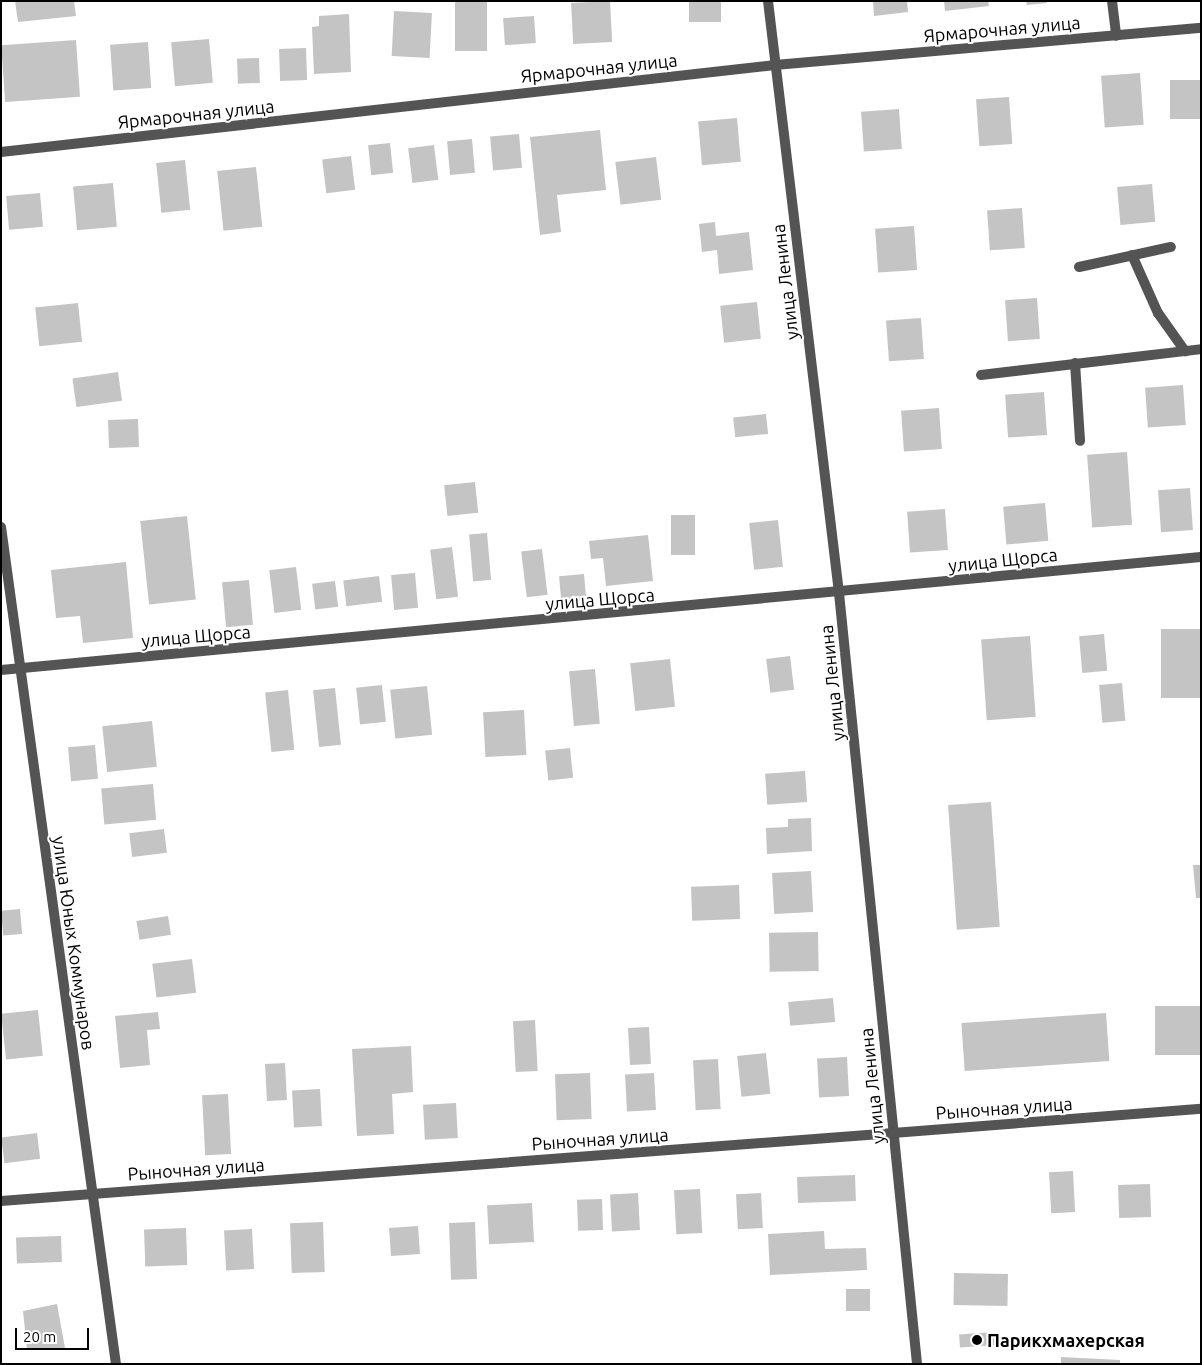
<!DOCTYPE html>
<html>
<head>
<meta charset="utf-8">
<style>
	body { margin:0 }
	#map { position:relative; width:1202px; height:1365px; overflow:hidden; background:#fff; font-family:Ubuntu,sans-serif }
	div>[style] { position:absolute }
	[style*='--x'] { left:calc(var(--x)*1px); top:calc(var(--y)*1px); width:calc(var(--w)*1px); rotate:calc(var(--a)*1deg) }
	.building>* { inset:0; background:#c4c4c4; transform-origin:0 0 }
	.service>* { height:10px; margin:-5px; padding:0 5px; transform-origin:5px; border-radius:5px; background:#545454 }
	.minor>* { height:10px; margin:-5px; padding:0 5px; transform-origin:5px; border-radius:5px; background:#545454 }
	.tertiary>* { height:10px; margin:-5px; padding:0 5px; transform-origin:5px; border-radius:5px; background:#545454 }
	.dots>* { width:14px; height:14px; translate:-50% -50%; box-sizing:border-box; border:2px solid #fff; border-radius:50% }
	span { translate:-50% -50%; white-space:nowrap; text-align:center; line-height:1.15; -webkit-text-stroke:4px #fff; paint-order:stroke }
	.street-label { font-size:18px; color:#000 }
	.poi-label { font-size:18px; color:#000; font-weight:700 }
	.left { translate:0 -50%; text-align:left }
	.frame { position:absolute; inset:0; border:2px solid #000; pointer-events:none }
	.scale { position:absolute; left:15px; top:1328px; width:74px; height:22px; box-sizing:border-box; border:2px solid #000; border-top:0; padding-left:6px; font-size:15px; line-height:18px; white-space:nowrap; color:#000; -webkit-text-stroke:4px #fff; paint-order:stroke }
</style>
</head>
<body>
<div id="map">
	<div class="building">
		<div style="clip-path:polygon(15px 1px,74px 1px,76px 16px,18px 22px)"></div>
		<div style="left:455px;top:1px;width:32px;height:50px"></div>
		<div style="left:610px;top:1px;width:41px;height:39px;rotate:87deg"></div>
		<div style="left:689px;top:1px;width:32px;height:21px"></div>
		<div style="clip-path:polygon(873px 1px,907px 1px,908px 12px,874px 16px)"></div>
		<div style="clip-path:polygon(944px 1px,988px 1px,989px 6px,945px 11px)"></div>
		<div style="clip-path:polygon(1026px 1px,1047px 1px,1047px 3px,1027px 5px)"></div>
		<div style="left:394px;top:11px;width:38px;height:45px;rotate:3deg"></div>
		<div style="clip-path:polygon(349px 14px,351px 72px,314px 74px,312px 27px,319px 26px,319px 16px)"></div>
		<div style="left:534px;top:16px;width:27px;height:31px;rotate:86deg"></div>
		<div style="left:209px;top:39px;width:44px;height:38px;rotate:85deg"></div>
		<div style="left:76px;top:40px;width:57px;height:75px;rotate:86deg"></div>
		<div style="left:148px;top:42px;width:46px;height:38px;rotate:86deg"></div>
		<div style="left:306px;top:48px;width:32px;height:27px;rotate:88deg"></div>
		<div style="left:259px;top:58px;width:25px;height:22px;rotate:88deg"></div>
		<div style="left:1140px;top:73px;width:52px;height:39px;rotate:86deg"></div>
		<div style="left:1201px;top:80px;width:39px;height:31px;rotate:90deg"></div>
		<div style="left:1009px;top:97px;width:47px;height:33px;rotate:86deg"></div>
		<div style="left:899px;top:109px;width:40px;height:38px;rotate:86deg"></div>
		<div style="left:737px;top:118px;width:44px;height:39px;rotate:85deg"></div>
		<div style="clip-path:polygon(600px 130px,606px 190px,557px 195px,561px 232px,540px 235px,530px 137px)"></div>
		<div style="left:519px;top:134px;width:34px;height:29px;rotate:85deg"></div>
		<div style="left:472px;top:139px;width:34px;height:25px;rotate:85deg"></div>
		<div style="left:390px;top:143px;width:30px;height:22px;rotate:84deg"></div>
		<div style="left:434px;top:145px;width:35px;height:26px;rotate:83deg"></div>
		<div style="left:351px;top:156px;width:34px;height:29px;rotate:83deg"></div>
		<div style="left:656px;top:157px;width:43px;height:41px;rotate:83deg"></div>
		<div style="left:185px;top:160px;width:50px;height:29px;rotate:84deg"></div>
		<div style="left:256px;top:167px;width:60px;height:39px;rotate:84deg"></div>
		<div style="left:113px;top:183px;width:44px;height:40px;rotate:85deg"></div>
		<div style="left:1152px;top:184px;width:38px;height:35px;rotate:85deg"></div>
		<div style="left:40px;top:193px;width:34px;height:34px;rotate:85deg"></div>
		<div style="left:1022px;top:208px;width:40px;height:35px;rotate:86deg"></div>
		<div style="clip-path:polygon(715px 222px,716px 236px,749px 232px,753px 270px,719px 274px,717px 250px,702px 252px,699px 224px)"></div>
		<div style="left:914px;top:226px;width:44px;height:39px;rotate:86deg"></div>
		<div style="left:1037px;top:298px;width:41px;height:32px;rotate:86deg"></div>
		<div style="left:757px;top:302px;width:37px;height:37px;rotate:84deg"></div>
		<div style="left:78px;top:303px;width:39px;height:43px;rotate:84deg"></div>
		<div style="left:921px;top:318px;width:41px;height:35px;rotate:86deg"></div>
		<div style="left:118px;top:372px;width:29px;height:46px;rotate:82deg"></div>
		<div style="left:1183px;top:385px;width:40px;height:38px;rotate:86deg"></div>
		<div style="left:1044px;top:392px;width:43px;height:39px;rotate:86deg"></div>
		<div style="left:939px;top:408px;width:41px;height:38px;rotate:86deg"></div>
		<div style="left:766px;top:414px;width:20px;height:33px;rotate:84deg"></div>
		<div style="left:138px;top:419px;width:28px;height:30px;rotate:88deg"></div>
		<div style="left:1127px;top:452px;width:73px;height:40px;rotate:86deg"></div>
		<div style="left:475px;top:482px;width:31px;height:31px;rotate:84deg"></div>
		<div style="left:1190px;top:488px;width:42px;height:32px;rotate:86deg"></div>
		<div style="left:1045px;top:503px;width:38px;height:42px;rotate:85deg"></div>
		<div style="left:945px;top:509px;width:41px;height:38px;rotate:86deg"></div>
		<div style="left:671px;top:515px;width:24px;height:40px"></div>
		<div style="left:187px;top:516px;width:84px;height:47px;rotate:84deg"></div>
		<div style="left:778px;top:520px;width:47px;height:29px;rotate:84deg"></div>
		<div style="left:487px;top:533px;width:47px;height:18px;rotate:85deg"></div>
		<div style="clip-path:polygon(648px 535px,653px 581px,606px 586px,603px 558px,591px 559px,589px 541px)"></div>
		<div style="left:452px;top:547px;width:50px;height:22px;rotate:83deg"></div>
		<div style="left:542px;top:549px;width:46px;height:21px;rotate:83deg"></div>
		<div style="clip-path:polygon(126px 562px,133px 638px,83px 643px,80px 616px,56px 618px,51px 570px)"></div>
		<div style="left:296px;top:567px;width:43px;height:27px;rotate:83deg"></div>
		<div style="left:415px;top:573px;width:35px;height:24px;rotate:85deg"></div>
		<div style="left:584px;top:574px;width:25px;height:25px;rotate:85deg"></div>
		<div style="left:379px;top:576px;width:26px;height:36px;rotate:83deg"></div>
		<div style="left:249px;top:580px;width:45px;height:27px;rotate:85deg"></div>
		<div style="left:335px;top:581px;width:26px;height:23px;rotate:83deg"></div>
		<div style="left:1201px;top:629px;width:69px;height:40px;rotate:90deg"></div>
		<div style="left:1104px;top:634px;width:37px;height:25px;rotate:85deg"></div>
		<div style="left:1030px;top:636px;width:81px;height:49px;rotate:86deg"></div>
		<div style="left:790px;top:656px;width:34px;height:24px;rotate:83deg"></div>
		<div style="left:670px;top:659px;width:48px;height:40px;rotate:84deg"></div>
		<div style="left:595px;top:669px;width:55px;height:26px;rotate:85deg"></div>
		<div style="left:1122px;top:683px;width:38px;height:23px;rotate:85deg"></div>
		<div style="left:382px;top:685px;width:37px;height:26px;rotate:84deg"></div>
		<div style="left:427px;top:686px;width:49px;height:37px;rotate:84deg"></div>
		<div style="left:335px;top:688px;width:57px;height:22px;rotate:84deg"></div>
		<div style="left:288px;top:690px;width:60px;height:23px;rotate:84deg"></div>
		<div style="left:524px;top:710px;width:45px;height:41px;rotate:87deg"></div>
		<div style="left:152px;top:721px;width:46px;height:50px;rotate:84deg"></div>
		<div style="left:95px;top:745px;width:34px;height:27px;rotate:85deg"></div>
		<div style="left:570px;top:748px;width:30px;height:25px;rotate:84deg"></div>
		<div style="left:805px;top:771px;width:31px;height:40px;rotate:86deg"></div>
		<div style="left:153px;top:784px;width:36px;height:52px;rotate:85deg"></div>
		<div style="left:991px;top:802px;width:125px;height:43px;rotate:86deg"></div>
		<div style="clip-path:polygon(811px 818px,812px 851px,767px 854px,766px 828px,788px 827px,788px 819px)"></div>
		<div style="left:164px;top:829px;width:24px;height:35px;rotate:83deg"></div>
		<div style="clip-path:polygon(1193px 865px,1201px 865px,1201px 898px,1196px 898px)"></div>
		<div style="left:811px;top:871px;width:41px;height:39px;rotate:87deg"></div>
		<div style="left:739px;top:885px;width:34px;height:48px;rotate:88deg"></div>
		<div style="left:20px;top:909px;width:25px;height:19px;rotate:85deg"></div>
		<div style="left:168px;top:916px;width:19px;height:32px;rotate:81deg"></div>
		<div style="left:818px;top:932px;width:39px;height:49px;rotate:89deg"></div>
		<div style="left:192px;top:959px;width:34px;height:40px;rotate:83deg"></div>
		<div style="left:833px;top:998px;width:24px;height:45px;rotate:85deg"></div>
		<div style="left:1201px;top:1006px;width:49px;height:46px;rotate:90deg"></div>
		<div style="left:38px;top:1010px;width:46px;height:37px;rotate:84deg"></div>
		<div style="clip-path:polygon(158px 1012px,160px 1029px,147px 1030px,150px 1065px,120px 1068px,115px 1016px)"></div>
		<div style="left:1106px;top:1013px;width:48px;height:145px;rotate:86deg"></div>
		<div style="left:535px;top:1020px;width:51px;height:22px;rotate:87deg"></div>
		<div style="left:649px;top:1027px;width:37px;height:21px;rotate:87deg"></div>
		<div style="clip-path:polygon(411px 1046px,413px 1092px,392px 1094px,394px 1134px,357px 1136px,352px 1049px)"></div>
		<div style="left:766px;top:1053px;width:41px;height:29px;rotate:84deg"></div>
		<div style="left:847px;top:1057px;width:39px;height:30px;rotate:87deg"></div>
		<div style="left:718px;top:1059px;width:50px;height:25px;rotate:87deg"></div>
		<div style="left:285px;top:1063px;width:37px;height:20px;rotate:87deg"></div>
		<div style="left:590px;top:1073px;width:46px;height:35px;rotate:88deg"></div>
		<div style="left:654px;top:1073px;width:37px;height:29px;rotate:87deg"></div>
		<div style="left:320px;top:1089px;width:37px;height:28px;rotate:87deg"></div>
		<div style="left:228px;top:1094px;width:60px;height:26px;rotate:87deg"></div>
		<div style="left:456px;top:1103px;width:35px;height:33px;rotate:87deg"></div>
		<div style="left:37px;top:1133px;width:26px;height:36px;rotate:83deg"></div>
		<div style="left:1073px;top:1171px;width:41px;height:24px;rotate:87deg"></div>
		<div style="left:855px;top:1175px;width:26px;height:58px;rotate:88deg"></div>
		<div style="left:1150px;top:1184px;width:33px;height:32px;rotate:88deg"></div>
		<div style="left:700px;top:1189px;width:44px;height:26px;rotate:87deg"></div>
		<div style="left:638px;top:1193px;width:37px;height:28px;rotate:87deg"></div>
		<div style="left:761px;top:1193px;width:35px;height:25px;rotate:87deg"></div>
		<div style="left:602px;top:1199px;width:31px;height:25px;rotate:88deg"></div>
		<div style="left:532px;top:1203px;width:39px;height:45px;rotate:87deg"></div>
		<div style="left:323px;top:1222px;width:50px;height:33px;rotate:88deg"></div>
		<div style="left:475px;top:1222px;width:57px;height:26px;rotate:88deg"></div>
		<div style="left:418px;top:1226px;width:28px;height:29px;rotate:86deg"></div>
		<div style="left:186px;top:1228px;width:37px;height:42px;rotate:88deg"></div>
		<div style="left:252px;top:1229px;width:40px;height:28px;rotate:87deg"></div>
		<div style="clip-path:polygon(824px 1231px,825px 1249px,866px 1248px,867px 1270px,770px 1275px,768px 1234px)"></div>
		<div style="left:61px;top:1236px;width:26px;height:45px;rotate:88deg"></div>
		<div style="left:954px;top:1273px;width:54px;height:32px;rotate:1deg"></div>
		<div style="left:870px;top:1289px;width:22px;height:24px;rotate:90deg"></div>
		<div style="clip-path:polygon(57px 1304px,65px 1348px,27px 1349px,23px 1311px)"></div>
		<div style="left:994px;top:1332px;width:13px;height:35px;rotate:86deg"></div>
		<div style="clip-path:polygon(1061px 1357px,1120px 1360px,1120px 1364px,1061px 1364px)"></div>
	</div>
	<div class="service">
		<div style="--x:1132;--y:255;--w:64;--a:65.9"></div>
		<div style="--x:1158;--y:313;--w:47;--a:54.6"></div>
		<div style="--x:1079;--y:267;--w:94;--a:-12.3"></div>
		<div style="--x:1075;--y:363;--w:78;--a:86.3"></div>
	</div>
	<div class="minor">
		<div style="--x:768;--y:1;--w:596;--a:83.16"></div>
		<div style="--x:839;--y:593;--w:775;--a:84.22"></div>
		<div style="--x:1112;--y:1;--w:35;--a:83"></div>
		<div style="--x:1;--y:152;--w:779;--a:-6.41"></div>
		<div style="--x:775;--y:65;--w:428;--a:-5"></div>
		<div style="--x:981;--y:375;--w:222;--a:-6.7"></div>
		<div style="--x:1;--y:670;--w:1205;--a:-5.38"></div>
		<div style="--x:1;--y:1201;--w:895;--a:-4.36"></div>
	</div>
	<div class="tertiary">
		<div style="--x:1;--y:527;--w:845;--a:82.18"></div>
		<div style="--x:893;--y:1133;--w:309;--a:-4.5"></div>
	</div>
	<div class="dots">
		<div style="left:977px;top:1340px;background:#000"></div>
	</div>
	<div class="street-label">
		<span style="left:1002px;top:29px;rotate:-5deg">Ярмарочная улица</span>
		<span style="left:599px;top:68px;rotate:-6deg">Ярмарочная улица</span>
		<span style="left:196px;top:114px;rotate:-6deg">Ярмарочная улица</span>
		<span style="left:785px;top:282px;rotate:-97deg">улица Ленина</span>
		<span style="left:1003px;top:560px;rotate:-6deg">улица Щорса</span>
		<span style="left:600px;top:599px;rotate:-5deg">улица Щорса</span>
		<span style="left:196px;top:636px;rotate:-5deg">улица Щорса</span>
		<span style="left:832px;top:683px;rotate:-96deg">улица Ленина</span>
		<span style="left:74px;top:943px;rotate:82deg">улица Юных Коммунаров</span>
		<span style="left:872px;top:1086px;rotate:-96deg">улица Ленина</span>
		<span style="left:1004px;top:1108px;rotate:-4deg">Рыночная улица</span>
		<span style="left:600px;top:1139px;rotate:-4deg">Рыночная улица</span>
		<span style="left:196px;top:1169px;rotate:-4deg">Рыночная улица</span>
	</div>
	<div class="poi-label">
		<span class="left" style="left:987px;top:1340px">Парикхмахерская</span>
	</div>
	<div class="frame"></div>
	<div class="scale">20 m</div>
</div>
</body>
</html>
